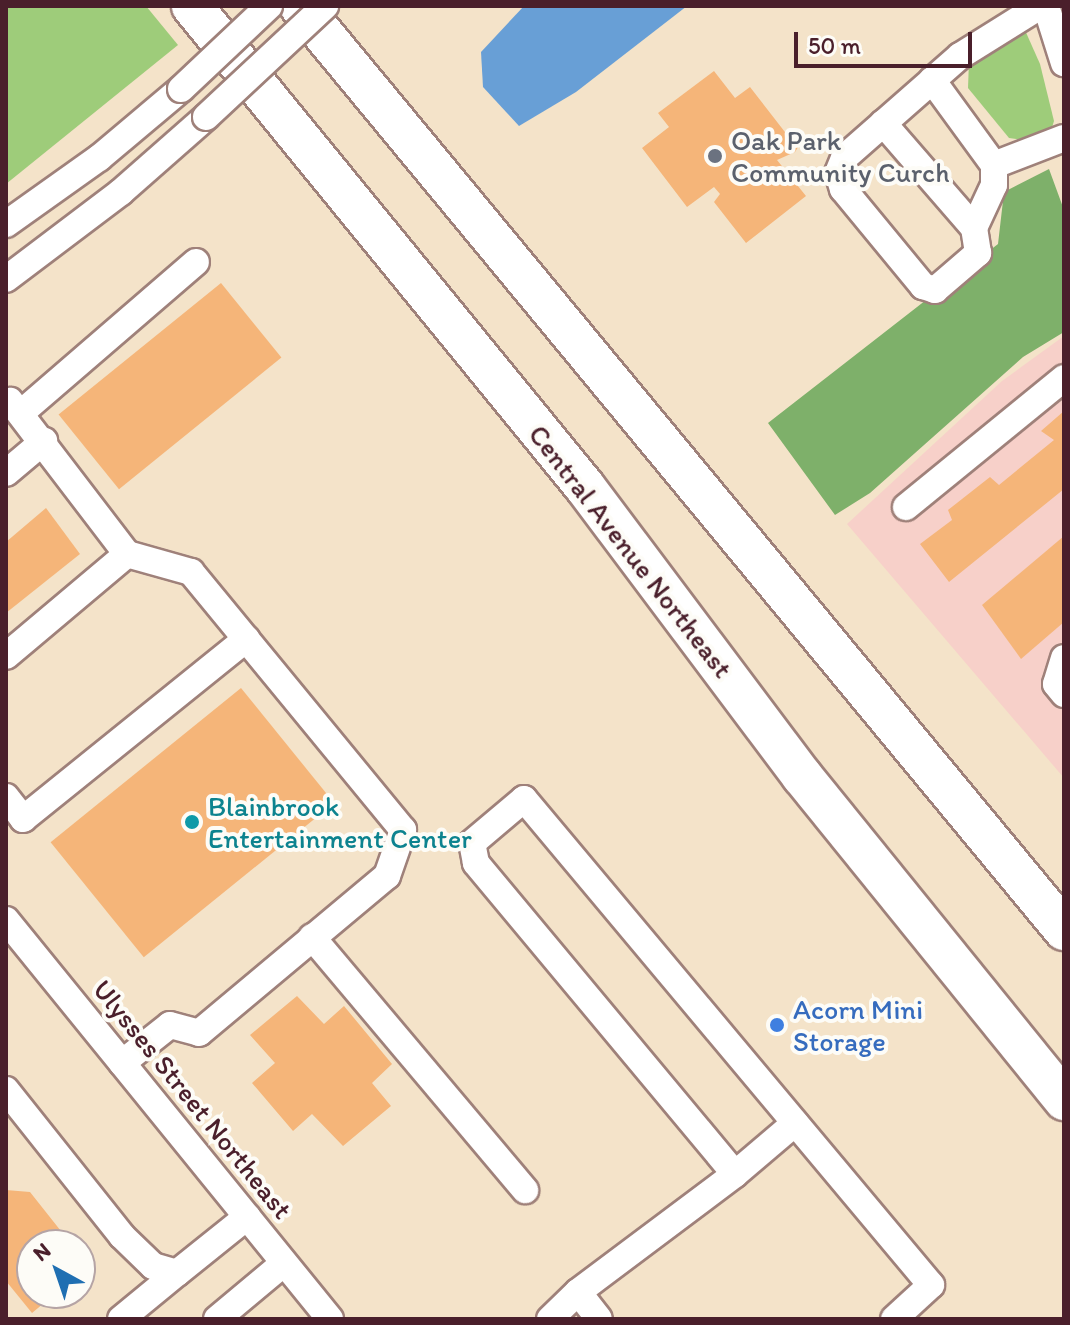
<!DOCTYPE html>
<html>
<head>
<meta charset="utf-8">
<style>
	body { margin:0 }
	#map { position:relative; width:1070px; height:1325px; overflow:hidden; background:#f4e3c9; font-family:Itim,sans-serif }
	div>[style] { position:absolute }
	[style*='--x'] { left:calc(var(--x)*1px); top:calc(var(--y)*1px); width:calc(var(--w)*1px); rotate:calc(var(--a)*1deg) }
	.built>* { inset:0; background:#f7d0c9 }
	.green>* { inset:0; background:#9ecc7a }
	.forest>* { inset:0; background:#7eb06a }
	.water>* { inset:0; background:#689fd6 }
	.building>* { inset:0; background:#f5b579; transform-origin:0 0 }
	.roads { filter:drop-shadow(2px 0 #9f817a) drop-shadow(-2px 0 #9f817a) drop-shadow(0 2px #9f817a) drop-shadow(0 -2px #9f817a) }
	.minor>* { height:26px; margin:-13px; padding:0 13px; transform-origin:13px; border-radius:13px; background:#fff }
	.highway>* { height:40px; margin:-20px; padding:0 20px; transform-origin:20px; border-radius:20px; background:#fff }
	.bridges { filter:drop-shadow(2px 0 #9f817a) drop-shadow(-2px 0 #9f817a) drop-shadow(0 2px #9f817a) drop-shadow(0 -2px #9f817a) }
	.minor-bridge>* { height:26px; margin:-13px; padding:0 13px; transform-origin:13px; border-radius:13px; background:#fff }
	.dots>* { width:22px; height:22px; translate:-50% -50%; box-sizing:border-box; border:4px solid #fdfcf7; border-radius:50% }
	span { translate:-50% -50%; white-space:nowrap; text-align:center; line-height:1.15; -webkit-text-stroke:8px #fdfcf7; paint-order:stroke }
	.worship-label { font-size:28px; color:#5b616d }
	.left { translate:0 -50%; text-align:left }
	.street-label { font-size:28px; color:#4a1f2b }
	.culture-label { font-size:28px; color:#0d838f }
	.shop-label { font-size:28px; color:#366cbe }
	.frame { position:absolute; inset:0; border:8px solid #4a1f2b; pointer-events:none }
	.north { position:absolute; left:16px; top:1229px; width:80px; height:80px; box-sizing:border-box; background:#fdfcf7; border:2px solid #b5a4a5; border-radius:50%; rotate:320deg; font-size:22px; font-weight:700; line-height:32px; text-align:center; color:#4a1f2b }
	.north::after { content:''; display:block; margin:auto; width:28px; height:36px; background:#1f6fb2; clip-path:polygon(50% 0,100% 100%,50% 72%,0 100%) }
	.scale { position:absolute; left:794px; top:32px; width:178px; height:36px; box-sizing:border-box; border:4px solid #4a1f2b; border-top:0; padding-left:10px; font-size:24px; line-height:28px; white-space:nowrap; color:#4a1f2b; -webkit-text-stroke:6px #fdfcf7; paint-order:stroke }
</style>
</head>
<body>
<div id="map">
	<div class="built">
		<div style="clip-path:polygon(1064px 336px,1064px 778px,847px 524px,1002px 381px)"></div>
	</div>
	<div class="green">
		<div style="clip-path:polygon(6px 6px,146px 6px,178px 45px,6px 184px)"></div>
		<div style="clip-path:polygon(1024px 28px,1040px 64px,1054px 121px,1047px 143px,1009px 138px,968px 88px,969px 61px)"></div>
	</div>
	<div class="forest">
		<div style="clip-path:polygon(1049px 169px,1064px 210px,1064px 332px,1023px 357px,870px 493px,835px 515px,768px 423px,998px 244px,1004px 192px)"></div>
	</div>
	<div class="water">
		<div style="clip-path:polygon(524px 6px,687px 6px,576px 92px,519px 126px,483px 87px,481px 52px)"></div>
	</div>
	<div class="building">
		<div style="clip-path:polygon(714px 71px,735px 98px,750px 87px,788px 136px,802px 141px,795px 152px,777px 160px,806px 196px,746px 243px,714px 202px,720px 194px,714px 187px,687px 207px,642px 148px,669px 127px,658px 113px)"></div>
		<div style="left:221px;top:283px;width:96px;height:209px;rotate:51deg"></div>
		<div style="clip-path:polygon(1064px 411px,1064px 489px,949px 582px,920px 544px,952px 520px,948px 510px,990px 477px,999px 485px,1054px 440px,1041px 431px)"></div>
		<div style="clip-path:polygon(46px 508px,80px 554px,6px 613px,6px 542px)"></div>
		<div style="clip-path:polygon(1064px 536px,1064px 622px,1021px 659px,982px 605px)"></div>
		<div style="left:241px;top:688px;width:148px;height:245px;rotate:51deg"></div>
		<div style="clip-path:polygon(297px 996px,324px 1024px,344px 1006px,392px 1064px,372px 1083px,391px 1106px,343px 1146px,312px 1114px,293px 1131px,252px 1083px,275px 1063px,250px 1035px)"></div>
		<div style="clip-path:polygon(6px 1190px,30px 1192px,72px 1245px,32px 1245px,32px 1293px,56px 1293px,32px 1313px,6px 1281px)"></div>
	</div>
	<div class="roads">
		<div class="minor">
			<div style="--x:1040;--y:6;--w:94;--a:148"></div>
			<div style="--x:960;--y:56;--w:154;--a:138.7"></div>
			<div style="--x:844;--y:158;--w:16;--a:112"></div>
			<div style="--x:838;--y:173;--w:17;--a:73"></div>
			<div style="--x:843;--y:189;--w:126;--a:50.5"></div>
			<div style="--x:923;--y:286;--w:13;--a:18"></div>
			<div style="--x:935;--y:290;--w:57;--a:-40.7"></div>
			<div style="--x:978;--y:253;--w:25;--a:-99"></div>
			<div style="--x:974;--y:228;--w:47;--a:-65.1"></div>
			<div style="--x:994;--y:185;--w:20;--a:-90"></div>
			<div style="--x:994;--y:165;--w:75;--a:-21.1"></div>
			<div style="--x:1046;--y:6;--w:60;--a:72.5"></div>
			<div style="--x:932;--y:80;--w:105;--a:53.9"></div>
			<div style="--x:883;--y:123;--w:139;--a:49.1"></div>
			<div style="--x:6;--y:224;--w:114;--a:-35.4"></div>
			<div style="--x:99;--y:158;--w:107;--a:-40.1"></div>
			<div style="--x:6;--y:279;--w:144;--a:-37.1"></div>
			<div style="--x:121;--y:192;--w:113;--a:-41.4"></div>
			<div style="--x:21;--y:413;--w:231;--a:-40.8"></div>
			<div style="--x:6;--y:473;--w:50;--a:-40.1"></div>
			<div style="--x:906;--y:507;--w:204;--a:-39.2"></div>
			<div style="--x:6;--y:656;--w:158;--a:-40.1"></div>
			<div style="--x:127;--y:554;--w:193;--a:-127.4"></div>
			<div style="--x:1064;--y:658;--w:27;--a:107"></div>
			<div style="--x:1056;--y:684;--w:13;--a:51"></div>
			<div style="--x:6;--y:797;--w:28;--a:52"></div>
			<div style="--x:23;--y:819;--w:287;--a:-38.9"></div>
			<div style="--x:6;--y:920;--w:514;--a:50.92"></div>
			<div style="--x:312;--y:937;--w:331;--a:49.9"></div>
			<div style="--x:122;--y:1063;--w:61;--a:-38.4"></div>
			<div style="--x:170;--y:1025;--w:30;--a:15"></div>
			<div style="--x:199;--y:1033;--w:245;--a:-39.9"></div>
			<div style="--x:387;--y:876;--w:49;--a:-70.8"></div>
			<div style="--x:403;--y:830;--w:334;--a:-129.4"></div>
			<div style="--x:191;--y:572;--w:66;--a:-164.3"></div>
			<div style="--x:6;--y:1090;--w:186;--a:51.5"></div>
			<div style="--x:122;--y:1236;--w:43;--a:44.1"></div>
			<div style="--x:153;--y:1266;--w:25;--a:16"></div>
			<div style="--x:177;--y:1273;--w:90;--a:-38.7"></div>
			<div style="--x:795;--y:1123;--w:79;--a:139.6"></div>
			<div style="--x:735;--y:1174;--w:405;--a:-129.8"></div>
			<div style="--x:476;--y:863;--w:20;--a:-101"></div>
			<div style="--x:472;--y:843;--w:68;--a:-40.2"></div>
			<div style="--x:524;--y:799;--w:634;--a:50.06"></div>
			<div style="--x:931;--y:1285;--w:50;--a:137.4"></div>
			<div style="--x:578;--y:1292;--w:196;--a:-36.9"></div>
			<div style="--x:121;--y:1319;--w:72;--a:-39.4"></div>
			<div style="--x:217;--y:1319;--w:87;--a:-39.9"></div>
			<div style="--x:550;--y:1319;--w:39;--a:-44"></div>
			<div style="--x:578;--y:1292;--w:34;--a:52"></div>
		</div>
		<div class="highway">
			<div style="--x:192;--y:6;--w:621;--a:50.75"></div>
			<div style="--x:585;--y:487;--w:361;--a:53.1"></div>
			<div style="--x:802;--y:776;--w:417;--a:51"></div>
			<div style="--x:300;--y:6;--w:1199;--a:50.41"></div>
		</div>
	</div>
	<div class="bridges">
		<div class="minor-bridge">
			<div style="--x:181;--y:89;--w:121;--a:-43.3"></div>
			<div style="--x:206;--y:117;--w:163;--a:-43"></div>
		</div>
	</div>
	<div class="dots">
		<div style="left:715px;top:156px;background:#6b7280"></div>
		<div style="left:192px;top:822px;background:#0f9aa8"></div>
		<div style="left:777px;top:1025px;background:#3f7fe0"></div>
	</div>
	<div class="worship-label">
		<span class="left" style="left:731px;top:156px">Oak Park<br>Community Curch</span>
	</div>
	<div class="street-label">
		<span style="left:631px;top:551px;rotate:52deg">Central Avenue Northeast</span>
		<span style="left:193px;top:1099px;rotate:51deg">Ulysses Street Northeast</span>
	</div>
	<div class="culture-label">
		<span class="left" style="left:208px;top:822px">Blainbrook<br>Entertainment Center</span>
	</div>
	<div class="shop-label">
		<span class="left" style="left:793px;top:1025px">Acorn Mini<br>Storage</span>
	</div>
	<div class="frame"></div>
	<div class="north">N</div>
	<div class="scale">50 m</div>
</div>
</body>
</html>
